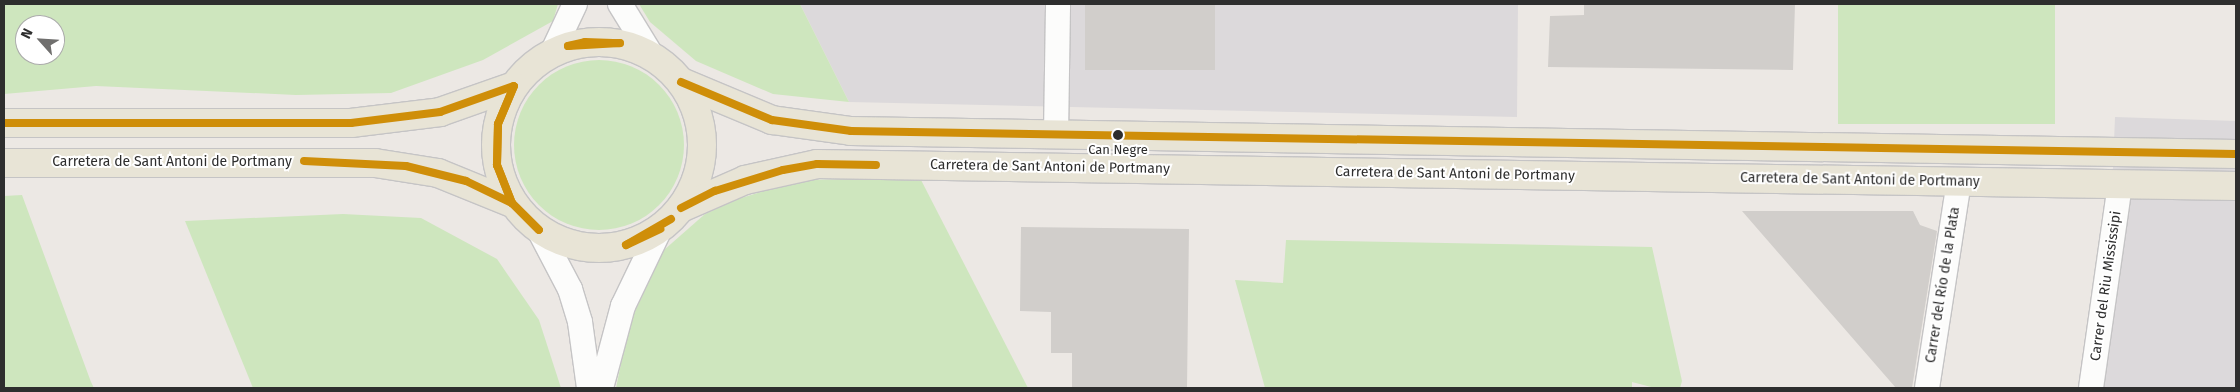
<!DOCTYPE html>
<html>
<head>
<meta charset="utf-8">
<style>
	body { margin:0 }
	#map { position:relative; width:2240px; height:392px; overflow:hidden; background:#ece8e4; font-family:"Fira Sans",sans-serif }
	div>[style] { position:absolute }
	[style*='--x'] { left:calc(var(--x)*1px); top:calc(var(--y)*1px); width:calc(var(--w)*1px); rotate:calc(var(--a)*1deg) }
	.industrial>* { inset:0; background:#dcd9db }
	.green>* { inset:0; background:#cee6be; transform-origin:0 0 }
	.round { border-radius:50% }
	.building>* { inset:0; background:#d1cecb; transform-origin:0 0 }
	.roads { filter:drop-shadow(1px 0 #c5c4c5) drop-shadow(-1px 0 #c5c4c5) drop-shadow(0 1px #c5c4c5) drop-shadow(0 -1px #c5c4c5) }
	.street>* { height:24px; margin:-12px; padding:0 12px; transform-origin:12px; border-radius:12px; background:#fcfcfb }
	.primary>* { height:28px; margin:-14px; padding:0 14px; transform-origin:14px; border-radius:14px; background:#e8e4d6 }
	.primary>.ring { margin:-14px; padding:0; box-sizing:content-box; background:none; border:28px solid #e8e4d6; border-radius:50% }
	.bus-1>* { height:8px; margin:-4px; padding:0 4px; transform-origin:4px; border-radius:4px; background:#cf8e09 }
	.dots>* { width:14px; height:14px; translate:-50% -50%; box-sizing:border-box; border:2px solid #fff; border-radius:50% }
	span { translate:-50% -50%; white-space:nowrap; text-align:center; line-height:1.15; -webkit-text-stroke:4px #fff; paint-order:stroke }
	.bus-label { font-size:13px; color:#2e2e2e }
	.street-label { font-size:14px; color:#2e2e2e }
	.frame { position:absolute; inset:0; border:5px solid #2e2e2e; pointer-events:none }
	.north { position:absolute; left:15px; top:15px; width:50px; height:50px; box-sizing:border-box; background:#fff; border:1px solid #ababab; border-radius:50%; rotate:296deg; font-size:14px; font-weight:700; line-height:20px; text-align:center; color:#2e2e2e }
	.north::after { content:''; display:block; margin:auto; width:18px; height:22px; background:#706f6e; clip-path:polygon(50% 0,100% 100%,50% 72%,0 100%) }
</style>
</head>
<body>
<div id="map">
	<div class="industrial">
		<div style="clip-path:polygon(800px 4px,1518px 4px,1517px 117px,849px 102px)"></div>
		<div style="clip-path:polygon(2115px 117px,2236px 121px,2236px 388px,2082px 388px,2111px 218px)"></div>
	</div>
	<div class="green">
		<div style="clip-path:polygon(evenodd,4px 4px,558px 4px,553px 21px,483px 60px,391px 93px,296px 95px,96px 86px,4px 94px,4px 4px,25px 25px,55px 25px,55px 55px,25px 55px,25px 25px)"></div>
		<div style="clip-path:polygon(639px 4px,800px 4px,849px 102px,773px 94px,696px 61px,650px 22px)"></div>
		<div style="left:1838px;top:4px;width:217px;height:120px"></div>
		<div class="round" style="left:514px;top:60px;width:170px;height:170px"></div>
		<div style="clip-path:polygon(920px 178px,1028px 388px,616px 388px,629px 324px,664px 250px,705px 214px,738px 199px,799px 180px)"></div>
		<div style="clip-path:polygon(22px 195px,91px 382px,94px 388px,4px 388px,4px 196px)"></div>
		<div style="clip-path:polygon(343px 214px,421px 218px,497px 259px,539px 320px,561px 388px,253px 388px,185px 221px)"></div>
		<div style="clip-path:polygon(1286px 240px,1652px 247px,1682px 381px,1680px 388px,1655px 388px,1632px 382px,1632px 388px,1265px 388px,1235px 280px,1283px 283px)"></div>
	</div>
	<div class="building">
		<div style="left:1085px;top:4px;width:130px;height:66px"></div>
		<div style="clip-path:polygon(1584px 4px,1795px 4px,1793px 70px,1548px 67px,1550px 16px,1584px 15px)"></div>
		<div style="clip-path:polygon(1742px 211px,1913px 211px,1920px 225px,1937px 231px,1912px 388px,1896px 388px)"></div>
		<div style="clip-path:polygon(1021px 227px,1189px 229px,1187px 388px,1072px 388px,1072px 353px,1051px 353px,1051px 312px,1020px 311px)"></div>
	</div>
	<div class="roads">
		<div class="street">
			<div style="--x:620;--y:4;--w:61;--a:58.4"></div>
			<div style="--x:552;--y:53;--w:54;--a:-64.9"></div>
			<div style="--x:1056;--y:134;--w:130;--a:-89.1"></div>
			<div style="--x:539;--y:230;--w:67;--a:62.3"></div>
			<div style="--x:570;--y:289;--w:34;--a:73"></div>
			<div style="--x:580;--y:322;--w:67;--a:82.2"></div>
			<div style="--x:601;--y:388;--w:85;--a:-75"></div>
			<div style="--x:623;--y:306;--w:85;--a:-64.3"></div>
			<div style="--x:1927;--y:388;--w:208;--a:-81.2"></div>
			<div style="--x:2091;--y:388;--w:206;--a:-81.9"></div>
		</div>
		<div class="primary">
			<div class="ring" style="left:496px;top:42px;width:178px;height:178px"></div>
			<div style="--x:681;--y:82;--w:99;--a:22.7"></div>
			<div style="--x:772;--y:120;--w:80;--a:7.9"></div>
			<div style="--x:851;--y:131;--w:1385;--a:0.95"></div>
			<div style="--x:4;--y:123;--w:347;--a:0"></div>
			<div style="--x:351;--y:123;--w:90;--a:-7"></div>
			<div style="--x:440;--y:112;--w:78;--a:-19.4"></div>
			<div style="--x:4;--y:163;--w:371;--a:0"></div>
			<div style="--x:375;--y:163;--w:64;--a:9"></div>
			<div style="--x:438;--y:173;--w:80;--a:22.1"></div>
			<div style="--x:681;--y:208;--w:70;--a:-23.6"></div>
			<div style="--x:745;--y:180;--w:74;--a:-12.5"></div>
			<div style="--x:817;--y:164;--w:1419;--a:0.89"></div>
		</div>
	</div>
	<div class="bus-1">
		<div style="--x:568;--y:46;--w:17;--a:-13"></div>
		<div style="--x:585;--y:42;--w:35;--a:2"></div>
		<div style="--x:568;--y:46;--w:52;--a:-3.3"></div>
		<div style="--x:681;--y:82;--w:99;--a:22.7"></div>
		<div style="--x:772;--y:120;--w:80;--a:7.9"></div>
		<div style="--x:851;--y:131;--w:1385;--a:0.95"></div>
		<div style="--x:4;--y:123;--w:347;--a:0"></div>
		<div style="--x:351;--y:123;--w:90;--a:-7"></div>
		<div style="--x:440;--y:112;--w:78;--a:-19.4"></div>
		<div style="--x:498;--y:124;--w:41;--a:-67.2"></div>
		<div style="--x:498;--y:124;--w:41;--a:-67.2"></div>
		<div style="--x:304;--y:161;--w:102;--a:2.8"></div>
		<div style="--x:406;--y:166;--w:62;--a:14"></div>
		<div style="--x:466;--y:181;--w:51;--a:25.6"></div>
		<div style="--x:497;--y:165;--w:41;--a:68.5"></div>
		<div style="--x:497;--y:165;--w:41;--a:68.5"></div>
		<div style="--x:497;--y:165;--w:41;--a:-88.6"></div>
		<div style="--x:497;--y:165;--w:41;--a:-88.6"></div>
		<div style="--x:512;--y:203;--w:38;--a:45"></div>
		<div style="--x:512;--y:203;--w:38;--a:45"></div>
		<div style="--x:681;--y:208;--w:38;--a:-27"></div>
		<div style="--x:715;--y:191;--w:71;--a:-17.2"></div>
		<div style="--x:783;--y:170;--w:35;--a:-10"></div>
		<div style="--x:817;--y:164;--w:59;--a:1"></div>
		<div style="--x:626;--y:245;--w:52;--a:-30"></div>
		<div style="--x:626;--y:245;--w:38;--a:-25"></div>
	</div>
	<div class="dots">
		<div style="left:1118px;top:135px;background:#2e2e2e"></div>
	</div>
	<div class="bus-label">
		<span style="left:1118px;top:150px">Can Negre</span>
	</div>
	<div class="street-label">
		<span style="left:172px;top:162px">Carretera de Sant Antoni de Portmany</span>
		<span style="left:1050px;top:167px;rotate:1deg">Carretera de Sant Antoni de Portmany</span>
		<span style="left:1455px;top:174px;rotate:1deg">Carretera de Sant Antoni de Portmany</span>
		<span style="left:1860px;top:180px;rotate:1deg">Carretera de Sant Antoni de Portmany</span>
		<span style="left:1943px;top:285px;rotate:-81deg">Carrer del Río de la Plata</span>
		<span style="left:2106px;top:286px;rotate:-82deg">Carrer del Riu Mississipi</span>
	</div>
	<div class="frame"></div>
	<div class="north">N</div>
</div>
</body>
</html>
